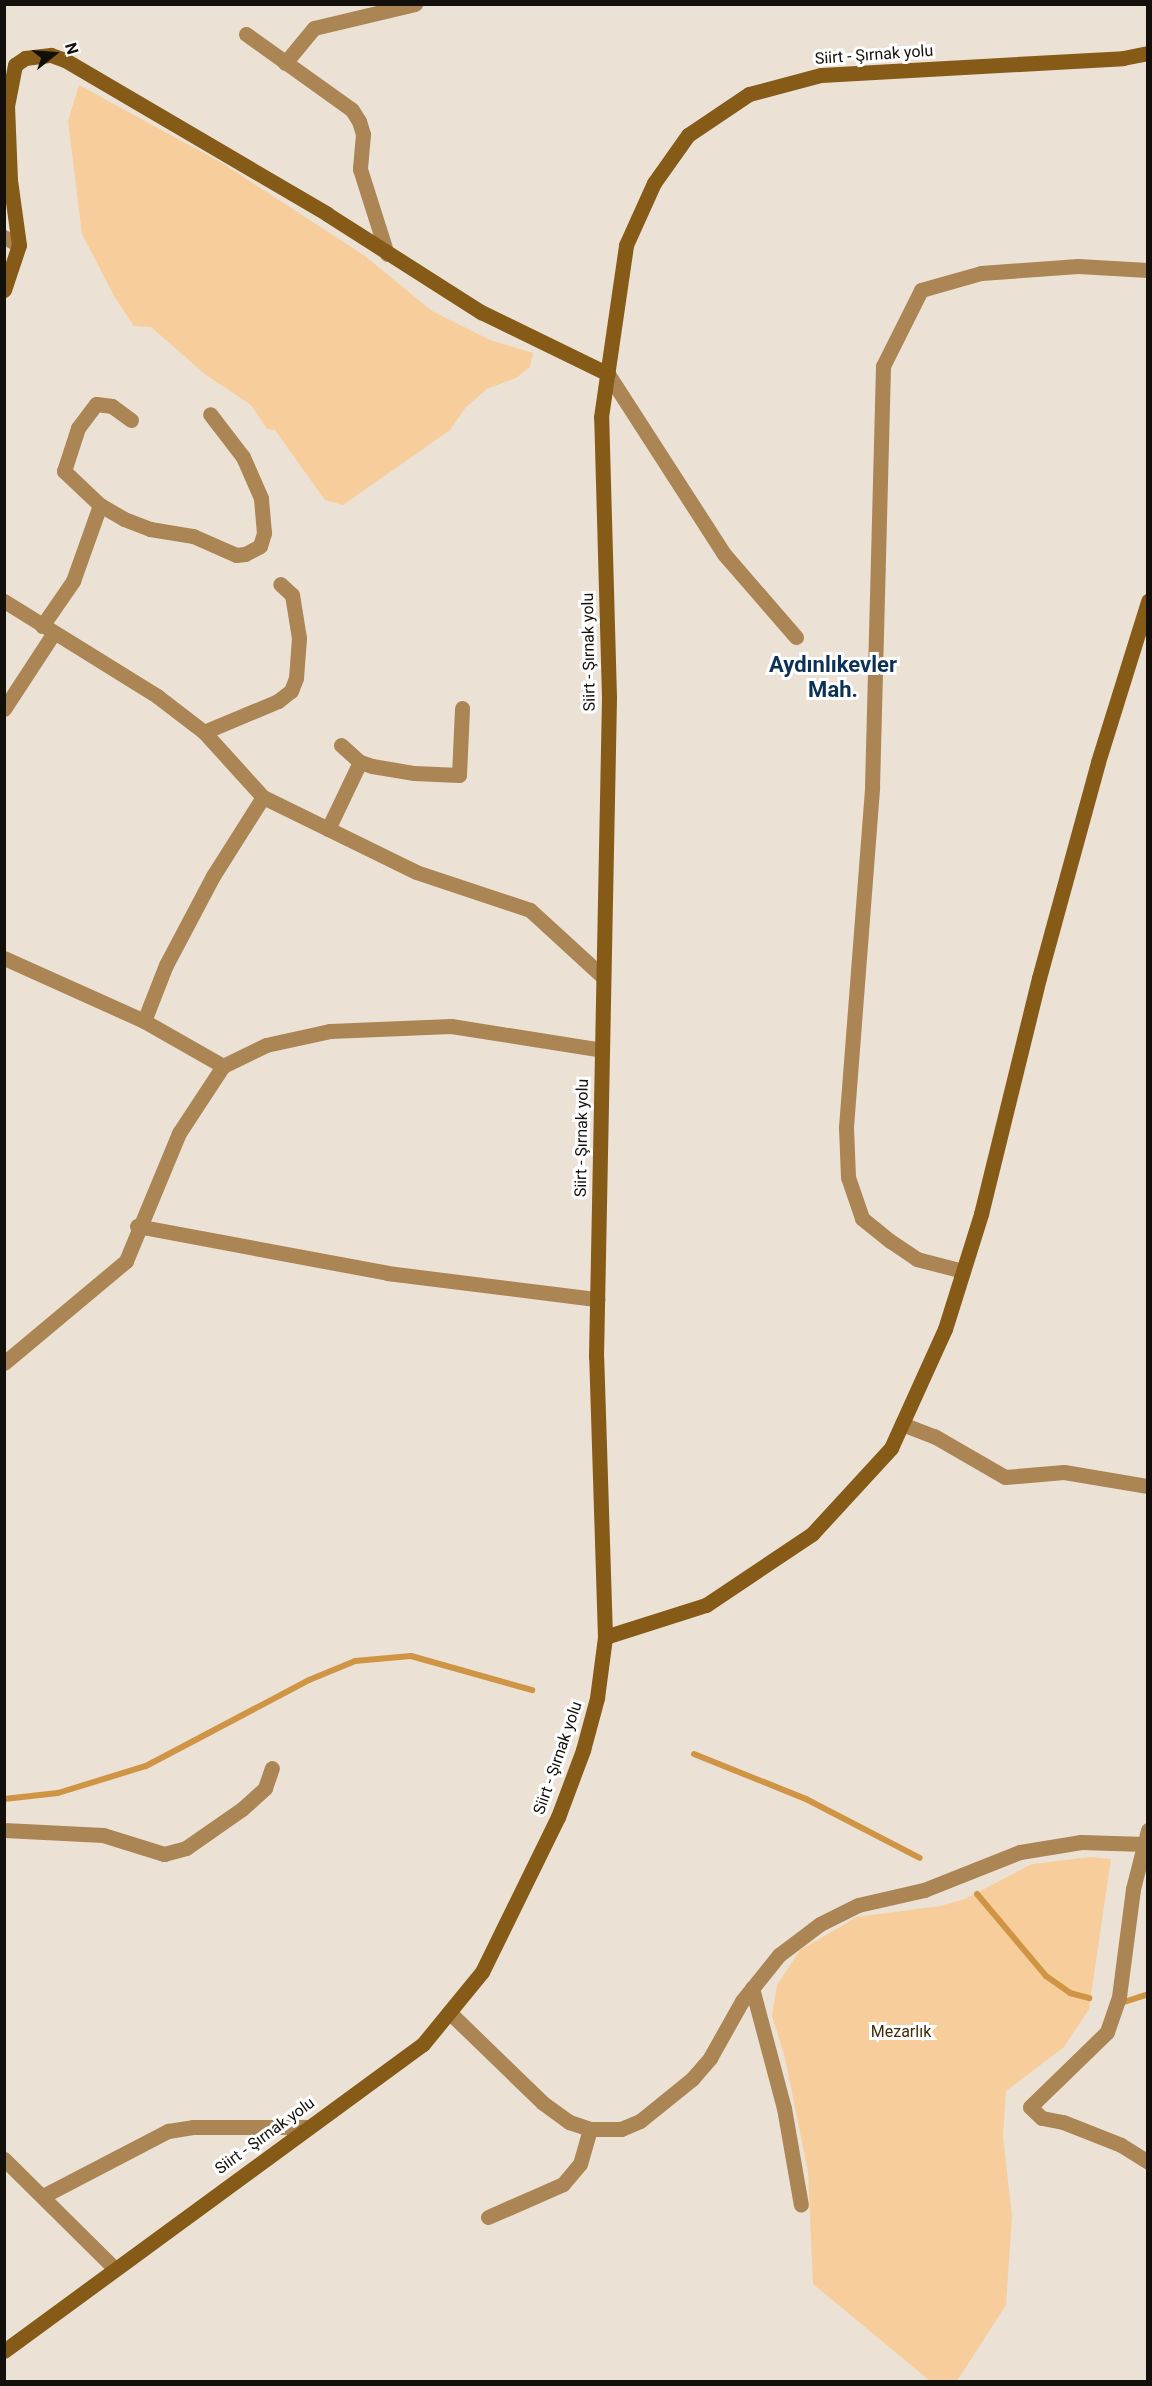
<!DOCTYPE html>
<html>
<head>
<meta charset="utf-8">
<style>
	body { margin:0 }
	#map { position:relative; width:1152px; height:2386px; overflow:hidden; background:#ebe1d5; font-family:Roboto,sans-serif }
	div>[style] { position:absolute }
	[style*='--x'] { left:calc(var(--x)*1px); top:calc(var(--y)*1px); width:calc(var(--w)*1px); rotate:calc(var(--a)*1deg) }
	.green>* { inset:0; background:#f7ce9b }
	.stream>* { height:6px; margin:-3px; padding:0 3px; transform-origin:3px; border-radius:3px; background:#cf9545 }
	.street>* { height:15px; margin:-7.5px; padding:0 7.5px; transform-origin:7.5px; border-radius:7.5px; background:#ab8554 }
	.secondary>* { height:15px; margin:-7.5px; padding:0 7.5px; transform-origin:7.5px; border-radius:7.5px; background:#865a17 }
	span { translate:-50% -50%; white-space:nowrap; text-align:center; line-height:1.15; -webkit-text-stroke:6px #fff; paint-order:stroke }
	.street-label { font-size:16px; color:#130f0b }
	.park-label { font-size:16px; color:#432b08 }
	.district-label { font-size:22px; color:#0c3157; font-weight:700 }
	.frame { position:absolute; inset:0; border:6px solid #130f0b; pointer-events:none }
	.north { position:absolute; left:24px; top:24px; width:60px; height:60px; -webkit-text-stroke:4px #fff; paint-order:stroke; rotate:73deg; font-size:16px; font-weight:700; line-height:24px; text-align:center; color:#130f0b }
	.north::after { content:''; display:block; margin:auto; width:21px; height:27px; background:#130f0b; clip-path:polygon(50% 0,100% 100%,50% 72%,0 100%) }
</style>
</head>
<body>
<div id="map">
	<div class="green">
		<div style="clip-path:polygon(79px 85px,222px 163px,365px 256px,432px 311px,490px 340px,533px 353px,530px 367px,516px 378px,487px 389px,466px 407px,450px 430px,343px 505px,325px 500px,275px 430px,267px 429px,251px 405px,206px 375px,151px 327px,134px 326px,114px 296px,82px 234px,68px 121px)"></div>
		<div style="clip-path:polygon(1091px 1857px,1111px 1859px,1089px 2009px,1064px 2047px,1006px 2091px,1003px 2136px,1012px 2216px,1006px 2305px,957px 2381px,930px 2381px,813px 2284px,808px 2172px,785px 2058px,772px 2016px,777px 1985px,800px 1950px,857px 1917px,940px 1906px,965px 1899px,1032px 1864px)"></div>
	</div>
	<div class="stream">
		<div style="--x:694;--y:1754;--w:121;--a:21.9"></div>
		<div style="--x:806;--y:1799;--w:128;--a:27.4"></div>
		<div style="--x:4;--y:1799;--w:54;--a:-6.3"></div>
		<div style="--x:58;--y:1793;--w:92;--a:-17.1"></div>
		<div style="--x:146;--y:1766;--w:184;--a:-27.8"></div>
		<div style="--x:309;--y:1680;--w:50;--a:-22.4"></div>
		<div style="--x:355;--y:1661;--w:56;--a:-5.1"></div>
		<div style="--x:411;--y:1656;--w:126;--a:15.7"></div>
		<div style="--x:977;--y:1894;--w:107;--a:49.9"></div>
		<div style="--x:1046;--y:1976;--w:29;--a:35"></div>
		<div style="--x:1070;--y:1993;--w:20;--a:15"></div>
		<div style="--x:1121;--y:2003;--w:28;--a:-18"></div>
	</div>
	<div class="street">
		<div style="--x:246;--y:34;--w:130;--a:35.6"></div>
		<div style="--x:352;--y:110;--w:13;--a:58"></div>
		<div style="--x:359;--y:121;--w:14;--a:73"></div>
		<div style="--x:363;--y:134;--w:35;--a:95"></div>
		<div style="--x:360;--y:169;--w:89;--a:72.4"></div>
		<div style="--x:285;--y:63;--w:45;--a:-50.4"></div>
		<div style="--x:314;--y:28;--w:104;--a:-13.4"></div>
		<div style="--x:4;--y:237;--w:17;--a:28"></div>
		<div style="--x:608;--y:374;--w:214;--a:57.2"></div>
		<div style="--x:724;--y:554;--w:110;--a:49.1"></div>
		<div style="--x:131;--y:420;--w:24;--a:-144"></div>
		<div style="--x:112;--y:406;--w:16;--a:-173"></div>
		<div style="--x:96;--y:404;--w:30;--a:127"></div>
		<div style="--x:78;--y:428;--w:45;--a:108"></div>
		<div style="--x:64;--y:471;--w:50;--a:43.4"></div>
		<div style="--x:100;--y:505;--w:28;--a:30"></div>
		<div style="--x:124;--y:519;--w:28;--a:21"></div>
		<div style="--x:150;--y:529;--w:44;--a:9.2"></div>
		<div style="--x:193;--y:536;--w:47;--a:23.8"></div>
		<div style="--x:236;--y:555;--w:9;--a:-6"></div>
		<div style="--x:245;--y:554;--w:17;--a:-28"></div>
		<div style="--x:260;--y:546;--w:14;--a:-73"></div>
		<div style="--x:264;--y:533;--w:35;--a:-95"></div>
		<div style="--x:261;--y:498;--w:45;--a:-113.7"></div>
		<div style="--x:243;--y:457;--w:54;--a:-127.5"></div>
		<div style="--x:4;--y:601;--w:180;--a:31.8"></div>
		<div style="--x:157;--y:696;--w:59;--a:37.5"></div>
		<div style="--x:204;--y:732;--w:88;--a:47.8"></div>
		<div style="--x:263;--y:797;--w:170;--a:26.1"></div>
		<div style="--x:416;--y:872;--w:120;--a:18.4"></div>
		<div style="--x:530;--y:910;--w:99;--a:42.5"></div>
		<div style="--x:42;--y:626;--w:55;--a:-55.4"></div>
		<div style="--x:73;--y:581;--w:81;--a:-70.4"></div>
		<div style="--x:4;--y:709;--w:90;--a:-56.8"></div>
		<div style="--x:204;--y:732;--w:80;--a:-22.7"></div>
		<div style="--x:278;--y:701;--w:16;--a:-38"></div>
		<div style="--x:291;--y:691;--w:14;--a:-69"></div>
		<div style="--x:296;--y:678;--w:40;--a:-85.7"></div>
		<div style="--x:299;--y:638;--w:44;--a:-99.2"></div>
		<div style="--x:292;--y:595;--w:16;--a:-137"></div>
		<div style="--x:341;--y:745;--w:25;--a:42"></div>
		<div style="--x:360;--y:762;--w:13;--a:18"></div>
		<div style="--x:372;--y:766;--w:43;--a:9.5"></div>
		<div style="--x:414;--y:773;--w:45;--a:2.5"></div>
		<div style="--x:459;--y:775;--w:67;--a:-87.4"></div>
		<div style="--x:328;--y:829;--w:74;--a:-64.5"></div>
		<div style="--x:4;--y:958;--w:154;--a:24.2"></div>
		<div style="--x:144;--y:1021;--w:91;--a:29.7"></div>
		<div style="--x:223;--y:1066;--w:80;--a:123.3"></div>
		<div style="--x:179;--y:1133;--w:139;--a:112.5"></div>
		<div style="--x:126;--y:1261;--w:159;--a:140.1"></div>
		<div style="--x:144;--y:1021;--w:60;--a:-68.6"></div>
		<div style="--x:166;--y:965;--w:101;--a:-62.2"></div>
		<div style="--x:213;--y:876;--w:93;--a:-57.7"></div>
		<div style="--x:223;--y:1066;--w:48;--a:-26"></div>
		<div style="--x:266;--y:1045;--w:66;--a:-12.3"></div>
		<div style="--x:330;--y:1031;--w:121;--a:-2.4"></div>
		<div style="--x:451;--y:1026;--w:153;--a:9"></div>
		<div style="--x:137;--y:1226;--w:254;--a:10.6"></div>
		<div style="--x:387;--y:1273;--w:212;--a:7.1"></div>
		<div style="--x:963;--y:1271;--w:48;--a:-165.4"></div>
		<div style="--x:917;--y:1259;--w:32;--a:-146"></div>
		<div style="--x:890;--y:1241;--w:36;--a:-141"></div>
		<div style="--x:862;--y:1218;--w:43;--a:-108.9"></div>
		<div style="--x:848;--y:1177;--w:50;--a:-92.3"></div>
		<div style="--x:846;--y:1127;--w:341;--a:-85.6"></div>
		<div style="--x:872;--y:787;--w:421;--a:-88.5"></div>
		<div style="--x:883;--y:366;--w:85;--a:-63.4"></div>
		<div style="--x:921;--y:290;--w:62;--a:-15.8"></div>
		<div style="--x:981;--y:273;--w:97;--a:-4.1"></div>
		<div style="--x:1078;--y:266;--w:70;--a:3.3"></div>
		<div style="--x:902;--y:1424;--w:34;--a:21"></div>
		<div style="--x:934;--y:1436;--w:82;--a:30"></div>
		<div style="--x:1005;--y:1477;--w:59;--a:-4.8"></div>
		<div style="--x:1064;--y:1472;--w:85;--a:9.5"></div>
		<div style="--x:4;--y:1830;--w:99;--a:2.9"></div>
		<div style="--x:103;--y:1835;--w:64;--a:17.3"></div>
		<div style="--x:164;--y:1854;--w:23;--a:-15"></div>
		<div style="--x:186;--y:1848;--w:68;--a:-34.9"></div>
		<div style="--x:242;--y:1809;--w:31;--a:-42"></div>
		<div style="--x:265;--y:1788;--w:21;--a:-71"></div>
		<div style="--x:1148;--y:1830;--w:61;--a:104.3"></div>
		<div style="--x:1133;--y:1889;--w:109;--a:97.4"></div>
		<div style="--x:1119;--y:1997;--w:37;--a:109"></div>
		<div style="--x:1107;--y:2032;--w:107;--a:135.8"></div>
		<div style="--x:1030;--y:2107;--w:16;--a:43"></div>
		<div style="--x:1042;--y:2118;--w:21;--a:11"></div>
		<div style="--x:1063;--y:2122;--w:62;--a:21.6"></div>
		<div style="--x:1121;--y:2145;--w:32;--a:32"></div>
		<div style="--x:752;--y:1988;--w:124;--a:75.1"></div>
		<div style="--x:784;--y:2108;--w:98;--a:80.1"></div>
		<div style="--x:449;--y:2012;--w:131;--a:44.1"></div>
		<div style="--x:543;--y:2103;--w:32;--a:36"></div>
		<div style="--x:569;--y:2122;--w:22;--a:18"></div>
		<div style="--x:590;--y:2129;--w:31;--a:0"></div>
		<div style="--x:621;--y:2129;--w:21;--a:-23"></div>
		<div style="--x:640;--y:2121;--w:67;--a:-38.9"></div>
		<div style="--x:692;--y:2079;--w:28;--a:-49"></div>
		<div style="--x:710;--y:2058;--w:65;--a:-60.7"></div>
		<div style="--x:742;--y:2001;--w:59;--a:-51.2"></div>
		<div style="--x:779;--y:1955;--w:51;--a:-37.1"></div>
		<div style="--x:820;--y:1924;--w:42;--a:-26.6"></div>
		<div style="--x:858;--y:1905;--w:68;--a:-12.8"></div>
		<div style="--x:924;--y:1890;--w:103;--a:-21.6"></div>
		<div style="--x:1020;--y:1852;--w:62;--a:-9.3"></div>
		<div style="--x:1081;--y:1842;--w:64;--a:1.8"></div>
		<div style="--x:4;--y:2159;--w:156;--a:44.7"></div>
		<div style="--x:43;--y:2196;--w:141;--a:-27.5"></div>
		<div style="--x:168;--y:2131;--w:25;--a:-9"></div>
		<div style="--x:193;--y:2127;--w:115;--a:0"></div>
		<div style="--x:488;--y:2217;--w:82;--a:-23.7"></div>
		<div style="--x:563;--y:2184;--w:26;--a:-50"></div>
		<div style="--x:580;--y:2164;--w:36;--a:-74"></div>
	</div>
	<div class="secondary">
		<div style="--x:4;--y:290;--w:47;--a:-71.6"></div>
		<div style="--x:19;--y:245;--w:66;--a:-97.9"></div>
		<div style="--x:10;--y:180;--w:74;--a:-92.3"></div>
		<div style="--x:7;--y:106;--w:42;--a:-79"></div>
		<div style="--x:15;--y:65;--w:12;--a:-35"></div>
		<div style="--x:25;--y:58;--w:26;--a:-7"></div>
		<div style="--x:51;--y:55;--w:15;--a:20"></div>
		<div style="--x:65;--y:60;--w:304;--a:30.4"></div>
		<div style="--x:327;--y:214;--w:183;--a:32.5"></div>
		<div style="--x:481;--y:312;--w:141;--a:26"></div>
		<div style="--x:605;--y:1637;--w:106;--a:-17.6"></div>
		<div style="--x:706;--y:1605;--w:128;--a:-33.8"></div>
		<div style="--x:812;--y:1534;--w:117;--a:-47.4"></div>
		<div style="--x:891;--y:1448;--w:131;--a:-65.6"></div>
		<div style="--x:945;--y:1329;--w:121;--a:-72.6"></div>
		<div style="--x:981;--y:1214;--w:243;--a:-76.2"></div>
		<div style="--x:1039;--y:978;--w:224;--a:-74.7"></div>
		<div style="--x:1098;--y:762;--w:169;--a:-72.7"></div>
		<div style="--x:4;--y:2351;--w:519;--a:-36.23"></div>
		<div style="--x:423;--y:2044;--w:93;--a:-50.7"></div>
		<div style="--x:482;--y:1972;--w:173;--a:-63.9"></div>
		<div style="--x:558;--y:1817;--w:72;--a:-69.5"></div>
		<div style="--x:583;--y:1750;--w:54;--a:-74.9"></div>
		<div style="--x:597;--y:1698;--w:62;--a:-82.5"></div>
		<div style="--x:605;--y:1637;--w:280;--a:-91.8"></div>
		<div style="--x:596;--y:1357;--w:660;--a:-88.87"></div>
		<div style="--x:609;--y:697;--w:280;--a:-91.6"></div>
		<div style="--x:601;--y:417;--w:174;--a:-81.7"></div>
		<div style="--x:626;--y:245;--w:68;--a:-65.7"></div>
		<div style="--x:654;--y:183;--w:59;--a:-54.7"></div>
		<div style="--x:688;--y:135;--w:73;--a:-33.9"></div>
		<div style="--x:749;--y:94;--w:74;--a:-14.8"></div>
		<div style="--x:821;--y:75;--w:302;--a:-3.2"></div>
		<div style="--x:1123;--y:58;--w:25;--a:-11"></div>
	</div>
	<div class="street-label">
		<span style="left:874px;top:55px;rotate:-4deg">Siirt - Şırnak yolu</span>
		<span style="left:589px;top:652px;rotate:-91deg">Siirt - Şırnak yolu</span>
		<span style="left:582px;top:1138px;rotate:-89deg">Siirt - Şırnak yolu</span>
		<span style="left:558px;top:1758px;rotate:-71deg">Siirt - Şırnak yolu</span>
		<span style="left:265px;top:2136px;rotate:-36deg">Siirt - Şırnak yolu</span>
	</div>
	<div class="park-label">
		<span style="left:901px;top:2032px">Mezarlık</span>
	</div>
	<div class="district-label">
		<span style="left:833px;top:677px">Aydınlıkevler<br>Mah.</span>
	</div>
	<div class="frame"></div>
	<div class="north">N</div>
</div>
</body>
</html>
